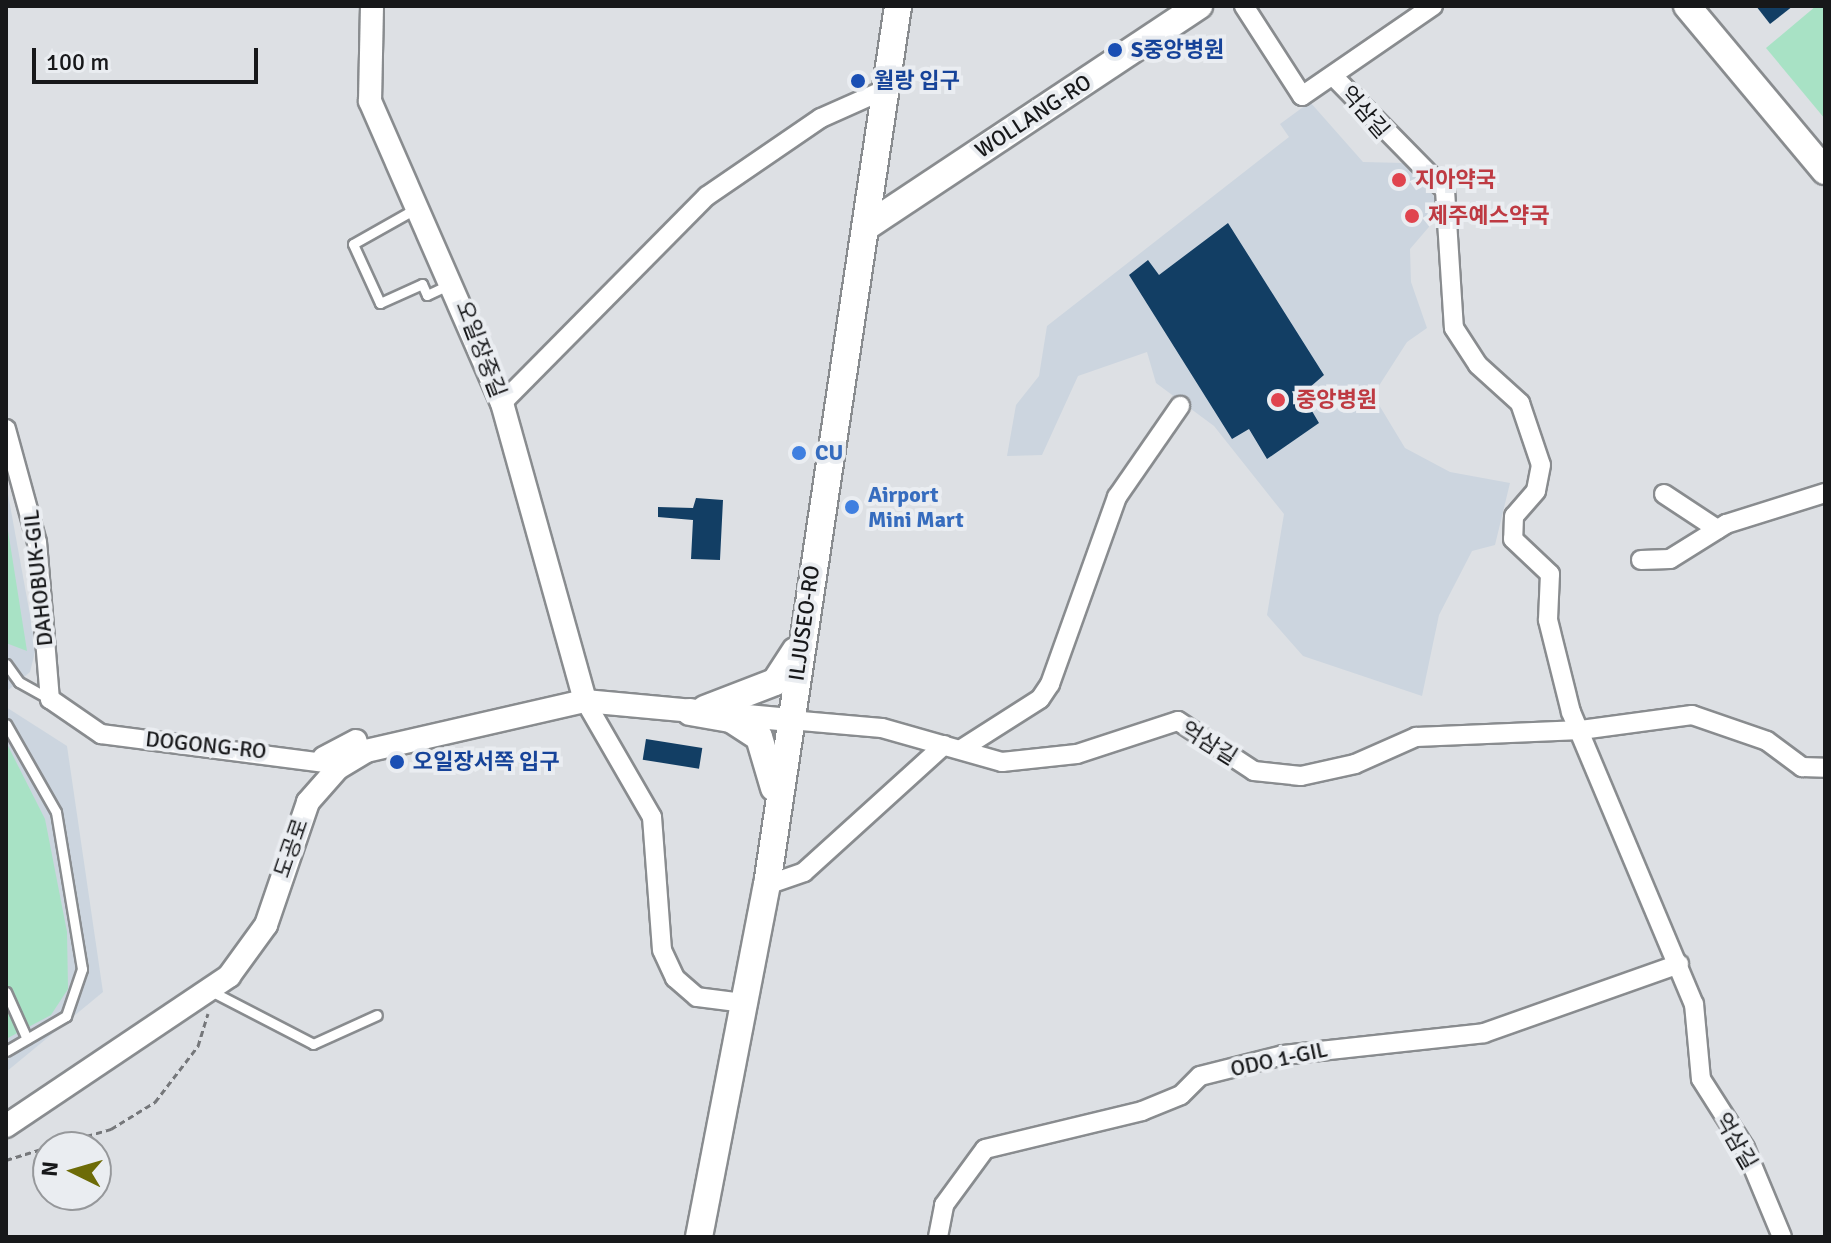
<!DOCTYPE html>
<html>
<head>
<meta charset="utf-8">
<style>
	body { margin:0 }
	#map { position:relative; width:1831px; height:1243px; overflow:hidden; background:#dde0e4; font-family:Signika,"Noto Sans KR",sans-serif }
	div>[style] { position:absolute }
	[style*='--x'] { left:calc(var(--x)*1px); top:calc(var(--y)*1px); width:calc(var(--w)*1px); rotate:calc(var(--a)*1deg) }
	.built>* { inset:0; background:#ccd5df }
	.green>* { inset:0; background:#a8e2c5 }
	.building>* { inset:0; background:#123e64; transform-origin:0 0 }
	.path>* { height:3px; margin-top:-1.5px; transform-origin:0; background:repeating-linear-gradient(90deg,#75777a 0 6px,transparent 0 10px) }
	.roads { filter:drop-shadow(2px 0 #898c8f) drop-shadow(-2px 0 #898c8f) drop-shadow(0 2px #898c8f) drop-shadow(0 -2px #898c8f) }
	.service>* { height:9px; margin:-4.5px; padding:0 4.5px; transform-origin:4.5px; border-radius:4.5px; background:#fff }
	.minor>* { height:18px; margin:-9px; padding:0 9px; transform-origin:9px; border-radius:9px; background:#fff }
	.tertiary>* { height:22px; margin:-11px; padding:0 11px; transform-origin:11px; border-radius:11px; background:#fff }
	.secondary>* { height:26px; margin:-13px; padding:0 13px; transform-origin:13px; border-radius:13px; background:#fff }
	.dots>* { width:22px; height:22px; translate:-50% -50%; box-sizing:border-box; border:4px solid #eaedf1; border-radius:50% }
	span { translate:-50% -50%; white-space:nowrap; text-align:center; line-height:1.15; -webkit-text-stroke:8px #eaedf1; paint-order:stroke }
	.transit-label { font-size:22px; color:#164399; font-weight:700 }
	.left { translate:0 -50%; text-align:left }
	.street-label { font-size:22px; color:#17181a }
	.health-label { font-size:22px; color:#be3a42; font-weight:700 }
	.shop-label { font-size:22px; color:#366cbe; font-weight:700 }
	.frame { position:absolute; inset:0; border:8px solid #17181a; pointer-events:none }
	.north { position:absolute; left:32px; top:1131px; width:80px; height:80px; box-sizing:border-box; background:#eaedf1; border:2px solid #96989b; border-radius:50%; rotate:275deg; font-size:22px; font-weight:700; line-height:32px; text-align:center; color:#17181a }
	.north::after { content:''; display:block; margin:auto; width:28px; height:36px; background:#6d6b07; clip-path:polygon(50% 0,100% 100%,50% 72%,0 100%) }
	.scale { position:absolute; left:32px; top:48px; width:226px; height:36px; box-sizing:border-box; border:4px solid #17181a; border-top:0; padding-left:10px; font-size:24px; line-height:28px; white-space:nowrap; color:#17181a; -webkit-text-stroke:6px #eaedf1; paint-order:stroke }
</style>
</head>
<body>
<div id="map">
	<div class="built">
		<div style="clip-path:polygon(1310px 102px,1363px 162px,1404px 163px,1430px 187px,1440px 214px,1410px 249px,1411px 282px,1427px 328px,1407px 342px,1373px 395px,1405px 448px,1450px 472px,1510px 483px,1495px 545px,1472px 551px,1439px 615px,1422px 696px,1303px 656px,1267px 615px,1284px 514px,1214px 426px,1156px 383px,1147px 352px,1078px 376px,1042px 455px,1007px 456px,1016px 405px,1039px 376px,1047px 326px,1289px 137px,1280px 124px)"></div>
		<div style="clip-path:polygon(6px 483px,36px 648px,30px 672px,6px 692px)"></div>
		<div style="clip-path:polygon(6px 707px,67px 746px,103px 992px,6px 1072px)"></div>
	</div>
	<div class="green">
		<div style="clip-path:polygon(1816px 6px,1825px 6px,1825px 119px,1766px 48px)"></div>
		<div style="clip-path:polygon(6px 518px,27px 651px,6px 643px)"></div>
		<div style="clip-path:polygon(6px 742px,45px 819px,67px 932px,68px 989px,51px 1015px,6px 1039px)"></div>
	</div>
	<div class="building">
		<div style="clip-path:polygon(1756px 6px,1793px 6px,1770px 24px)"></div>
		<div style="clip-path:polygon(1228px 223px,1324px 375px,1302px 394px,1319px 423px,1267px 459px,1249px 429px,1232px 439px,1129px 275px,1148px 260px,1159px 275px)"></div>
		<div style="clip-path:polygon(696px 498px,723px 500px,720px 560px,691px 559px,693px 520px,658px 517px,658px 507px,693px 508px)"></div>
		<div style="left:646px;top:739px;width:57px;height:21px;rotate:9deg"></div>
	</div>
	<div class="path">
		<div style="--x:48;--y:1147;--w:66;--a:-15.9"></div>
		<div style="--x:111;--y:1129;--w:52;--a:-31.5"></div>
		<div style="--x:155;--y:1102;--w:71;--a:-52.5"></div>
		<div style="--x:198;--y:1046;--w:34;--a:-73"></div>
		<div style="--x:6;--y:1160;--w:44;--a:-17.2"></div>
	</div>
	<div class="roads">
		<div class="service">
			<div style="--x:415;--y:209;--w:71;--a:150.6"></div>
			<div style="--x:353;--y:244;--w:65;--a:65.4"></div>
			<div style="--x:380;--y:303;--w:46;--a:-24.3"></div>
			<div style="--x:422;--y:284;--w:12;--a:66"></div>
			<div style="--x:427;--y:295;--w:26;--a:-25"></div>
			<div style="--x:6;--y:664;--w:22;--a:54"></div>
			<div style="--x:19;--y:682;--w:35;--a:29"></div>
			<div style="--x:6;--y:724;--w:101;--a:60.4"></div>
			<div style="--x:56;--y:812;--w:159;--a:80.6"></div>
			<div style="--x:82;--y:969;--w:50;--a:108.8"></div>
			<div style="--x:66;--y:1016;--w:69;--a:149.7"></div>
			<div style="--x:209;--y:990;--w:117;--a:27.4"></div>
			<div style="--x:313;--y:1044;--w:70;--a:-24.4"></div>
			<div style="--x:6;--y:992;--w:51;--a:65.9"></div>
		</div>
		<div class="minor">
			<div style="--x:1244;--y:6;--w:107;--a:57.2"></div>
			<div style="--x:1302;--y:96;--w:159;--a:-34.5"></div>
			<div style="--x:1334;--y:77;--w:158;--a:45.5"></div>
			<div style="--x:1445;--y:190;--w:138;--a:86.3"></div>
			<div style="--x:1454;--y:328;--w:44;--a:57"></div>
			<div style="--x:1478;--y:365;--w:57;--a:42.1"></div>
			<div style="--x:1520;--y:403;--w:65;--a:71.3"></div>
			<div style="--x:1541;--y:465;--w:26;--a:101"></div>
			<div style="--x:1536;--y:491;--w:33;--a:131"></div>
			<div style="--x:1514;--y:516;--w:23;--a:92"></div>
			<div style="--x:1513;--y:539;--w:51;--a:43.4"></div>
			<div style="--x:1550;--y:574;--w:46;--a:92.5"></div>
			<div style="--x:1548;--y:620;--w:95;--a:76"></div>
			<div style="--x:1571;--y:712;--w:317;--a:67.2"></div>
			<div style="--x:1694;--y:1004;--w:75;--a:84.7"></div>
			<div style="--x:1701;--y:1079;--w:82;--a:57.5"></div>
			<div style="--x:1745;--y:1148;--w:96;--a:67.4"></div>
			<div style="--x:502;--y:403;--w:291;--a:-45.3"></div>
			<div style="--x:707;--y:196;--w:138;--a:-34.4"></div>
			<div style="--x:821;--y:118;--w:71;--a:-24"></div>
			<div style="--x:6;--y:429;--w:117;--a:74.7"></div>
			<div style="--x:37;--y:542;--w:158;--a:85.3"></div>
			<div style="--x:50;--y:699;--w:62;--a:34.5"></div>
			<div style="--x:101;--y:734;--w:234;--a:7.4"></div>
			<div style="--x:1664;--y:494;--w:64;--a:33.4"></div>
			<div style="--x:1641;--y:560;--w:29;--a:-2"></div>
			<div style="--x:1670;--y:559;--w:66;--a:-32"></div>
			<div style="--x:1726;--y:524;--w:104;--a:-17.4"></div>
			<div style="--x:585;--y:701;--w:134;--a:60"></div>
			<div style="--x:652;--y:817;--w:133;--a:85.7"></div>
			<div style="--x:662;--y:950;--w:31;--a:65"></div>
			<div style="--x:675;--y:978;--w:29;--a:41"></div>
			<div style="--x:697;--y:997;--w:47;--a:7.3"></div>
			<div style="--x:790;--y:720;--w:92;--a:5"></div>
			<div style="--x:882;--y:728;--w:125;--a:15.8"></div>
			<div style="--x:1002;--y:762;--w:75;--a:-6.1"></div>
			<div style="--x:1077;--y:754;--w:106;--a:-18.1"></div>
			<div style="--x:1178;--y:721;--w:91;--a:33.3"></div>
			<div style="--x:1254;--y:771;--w:47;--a:6.1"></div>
			<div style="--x:1301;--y:776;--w:55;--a:-12.5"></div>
			<div style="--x:1355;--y:764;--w:67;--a:-23.9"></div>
			<div style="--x:1416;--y:737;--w:165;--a:-2.4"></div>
			<div style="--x:1581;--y:730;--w:112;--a:-7.7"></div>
			<div style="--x:1692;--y:715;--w:79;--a:19.1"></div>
			<div style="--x:1767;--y:741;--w:44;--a:36.6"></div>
			<div style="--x:1802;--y:767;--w:23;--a:2"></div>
			<div style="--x:963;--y:748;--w:91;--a:-32.5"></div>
			<div style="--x:1040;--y:699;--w:18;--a:-56"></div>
			<div style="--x:1050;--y:684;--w:199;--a:-70.3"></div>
			<div style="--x:1117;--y:497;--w:111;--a:-55.3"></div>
			<div style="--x:767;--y:885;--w:39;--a:-19"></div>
			<div style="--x:804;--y:872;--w:189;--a:-42.2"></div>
			<div style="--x:938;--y:1237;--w:33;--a:-79"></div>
			<div style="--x:944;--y:1205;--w:69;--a:-53.8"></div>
			<div style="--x:985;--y:1149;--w:162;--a:-13.6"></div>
			<div style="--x:1142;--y:1111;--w:42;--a:-22.3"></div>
			<div style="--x:1181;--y:1095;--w:27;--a:-45"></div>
			<div style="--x:1200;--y:1076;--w:86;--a:-14.2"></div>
			<div style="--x:1283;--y:1055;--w:202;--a:-6.2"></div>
			<div style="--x:1484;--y:1033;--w:207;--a:-19.5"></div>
		</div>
		<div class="tertiary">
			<div style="--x:372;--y:6;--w:95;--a:91.2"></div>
			<div style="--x:370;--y:101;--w:330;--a:66.4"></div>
			<div style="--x:502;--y:403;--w:309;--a:74.4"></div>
			<div style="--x:324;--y:758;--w:36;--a:-28"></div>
			<div style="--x:6;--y:1126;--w:269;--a:-33.9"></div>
			<div style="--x:229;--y:976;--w:63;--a:-54"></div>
			<div style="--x:266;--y:925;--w:130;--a:-71.1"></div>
			<div style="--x:308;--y:802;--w:45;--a:-48.6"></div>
			<div style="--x:338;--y:768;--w:33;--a:-31"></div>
			<div style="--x:366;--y:751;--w:225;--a:-12.9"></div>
			<div style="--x:585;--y:701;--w:206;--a:5.3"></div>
		</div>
		<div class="secondary">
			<div style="--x:1687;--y:6;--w:215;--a:50.1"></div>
			<div style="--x:866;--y:227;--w:400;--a:-33.6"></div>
			<div style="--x:705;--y:709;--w:75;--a:-21.1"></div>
			<div style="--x:775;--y:682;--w:37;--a:-57"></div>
			<div style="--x:690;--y:712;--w:42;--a:9.7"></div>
			<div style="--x:731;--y:719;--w:33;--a:33"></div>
			<div style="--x:759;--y:737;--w:53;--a:73.6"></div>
			<div style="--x:699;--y:1237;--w:359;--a:-79.1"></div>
			<div style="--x:767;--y:885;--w:889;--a:-81.52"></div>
		</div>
	</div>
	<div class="dots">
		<div style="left:1115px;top:50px;background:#1a4fb4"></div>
		<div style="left:858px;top:81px;background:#1a4fb4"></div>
		<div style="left:1399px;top:180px;background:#e0444e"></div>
		<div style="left:1412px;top:216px;background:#e0444e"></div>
		<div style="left:1278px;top:400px;background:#e0444e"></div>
		<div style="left:799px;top:453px;background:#3f7fe0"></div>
		<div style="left:852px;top:507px;background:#3f7fe0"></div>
		<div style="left:397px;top:762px;background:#1a4fb4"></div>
	</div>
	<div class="transit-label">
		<span class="left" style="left:1131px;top:50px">S중앙병원</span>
		<span class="left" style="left:874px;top:81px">월랑 입구</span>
		<span class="left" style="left:413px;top:762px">오일장서쪽 입구</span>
	</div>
	<div class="street-label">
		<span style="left:1365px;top:112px;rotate:49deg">억삼길</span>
		<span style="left:1033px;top:116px;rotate:-33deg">WOLLANG-RO</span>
		<span style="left:481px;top:349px;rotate:69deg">오일장중길</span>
		<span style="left:38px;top:578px;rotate:-96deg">DAHOBUK-GIL</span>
		<span style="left:804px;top:623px;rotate:-82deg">ILJUSEO-RO</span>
		<span style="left:1209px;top:743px;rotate:32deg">억삼길</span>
		<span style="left:206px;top:745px;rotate:6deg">DOGONG-RO</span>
		<span style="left:291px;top:848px;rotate:-71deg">도공로</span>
		<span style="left:1279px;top:1059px;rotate:-12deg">ODO 1-GIL</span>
		<span style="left:1736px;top:1141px;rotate:60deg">억삼길</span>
	</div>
	<div class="health-label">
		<span class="left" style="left:1415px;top:180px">지아약국</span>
		<span class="left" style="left:1428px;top:216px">제주예스약국</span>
		<span class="left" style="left:1296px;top:400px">중앙병원</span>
	</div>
	<div class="shop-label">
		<span class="left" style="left:815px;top:453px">CU</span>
		<span class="left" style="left:868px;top:507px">Airport<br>Mini Mart</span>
	</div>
	<div class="frame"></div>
	<div class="north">N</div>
	<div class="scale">100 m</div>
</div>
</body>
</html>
